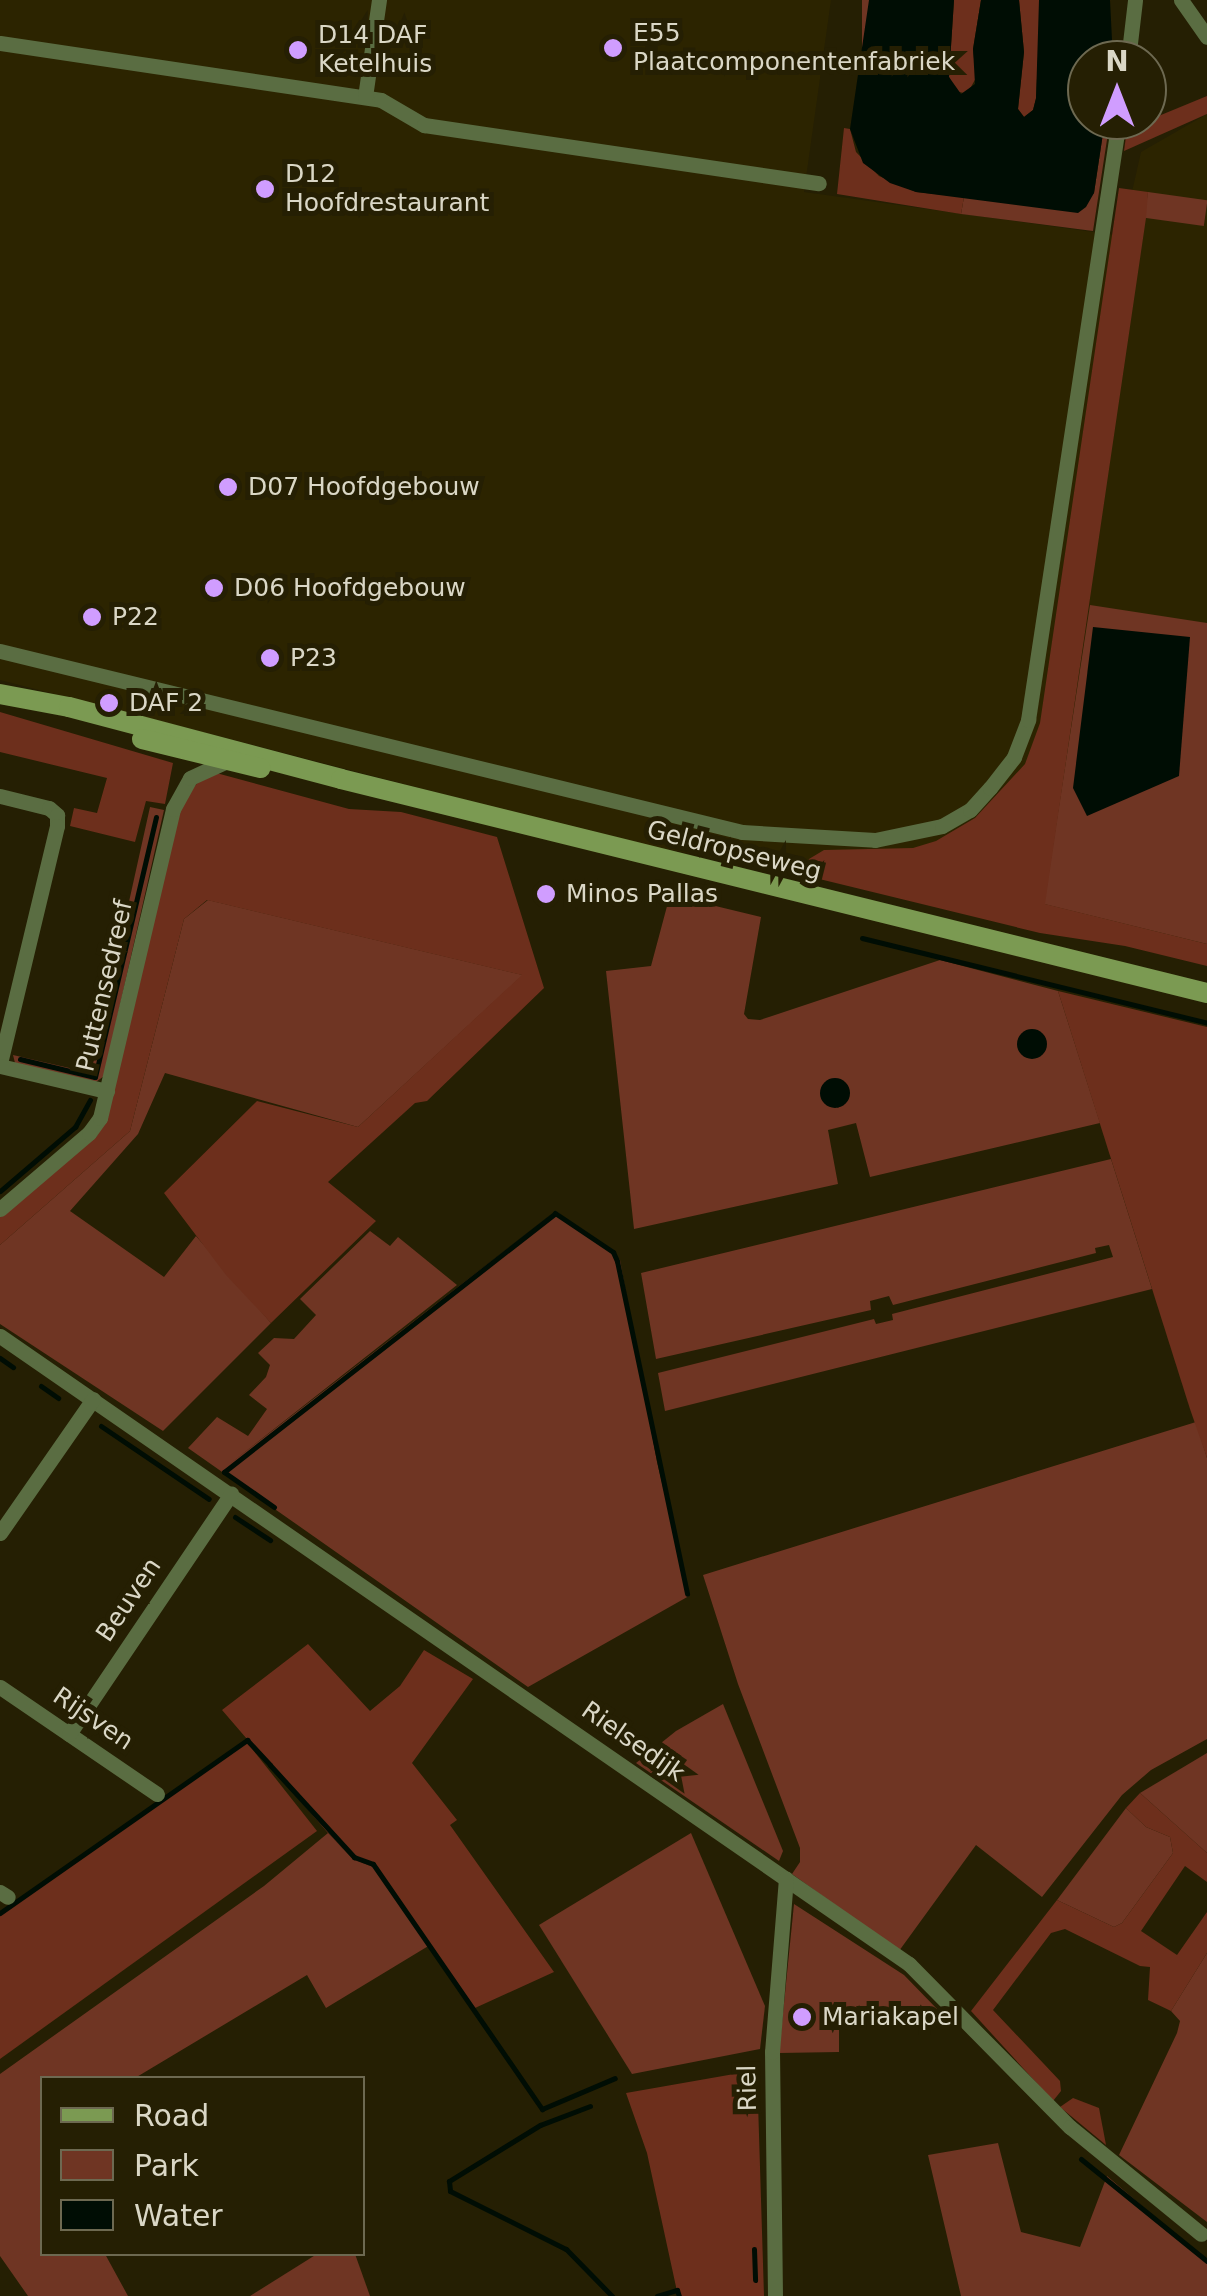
<!DOCTYPE html>
<html>
<head>
<meta charset="utf-8">
<style>
	body { margin:0 }
	#map { position:relative; width:1207px; height:2296px; overflow:hidden; background:#251f03; font-family:"DejaVu Sans",sans-serif }
	div>[style] { position:absolute }
	[style*='--x'] { left:calc(var(--x)*1px); top:calc(var(--y)*1px); width:calc(var(--w)*1px); rotate:calc(var(--a)*1deg) }
	.built>* { inset:0; background:#2c2400 }
	.green>* { inset:0; background:#6f3523; transform-origin:0 0 }
	.forest>* { inset:0; background:#6d2f1c }
	.water>* { inset:0; background:#000d04 }
	.round { border-radius:50% }
	.stream>* { height:5px; margin:-2.5px; padding:0 2.5px; transform-origin:2.5px; border-radius:2.5px; background:#000d04 }
	.minor>* { height:15px; margin:-7.5px; padding:0 7.5px; transform-origin:7.5px; border-radius:7.5px; background:#5a6d42 }
	.secondary>* { height:20px; margin:-10px; padding:0 10px; transform-origin:10px; border-radius:10px; background:#7b9a52 }
	.dots>* { width:28px; height:28px; translate:-50% -50%; box-sizing:border-box; border:5px solid #251f03; border-radius:50% }
	span { translate:-50% -50%; white-space:nowrap; text-align:center; line-height:1.15; -webkit-text-stroke:10px #251f03; paint-order:stroke }
	.poi-label { font-size:25px; color:#dad7c6 }
	.left { translate:0 -50%; text-align:left }
	.street-label { font-size:25px; color:#dad7c6 }
	.legend { position:absolute; left:40px; top:2076px; width:325px; height:180px; box-sizing:border-box; background:#251f03; border:2px solid #6d6951; margin:0; padding:12px 18px; list-style:none; font-size:30px; color:#dad7c6 }
	.legend li { display:flex; align-items:center; gap:20px; height:50px }
	.legend b { width:50px; border:2px solid #6d6951 }
	.north { position:absolute; left:1067px; top:40px; width:100px; height:100px; box-sizing:border-box; background:#251f03; border:2px solid #6d6951; border-radius:50%; rotate:0deg; font-size:28px; font-weight:700; line-height:40px; text-align:center; color:#dad7c6 }
	.north::after { content:''; display:block; margin:auto; width:35px; height:45px; background:#d09dff; clip-path:polygon(50% 0,100% 100%,50% 72%,0 100%) }
</style>
</head>
<body>
<div id="map">
	<div class="built">
		<div style="clip-path:polygon(0 0,831px 0,804px 192px,1122px 236px,1141px 152px,1207px 114px,1207px 961px,1075px 930px,622px 840px,0 680px)"></div>
	</div>
	<div class="green">
		<div style="left:862px;top:0;width:7px;height:129px"></div>
		<div style="clip-path:polygon(1105px 120px,1110px 120px,1093px 231px,961px 214px,964px 197px,1078px 212px,1094px 193px)"></div>
		<div style="left:1148px;top:192px;width:60px;height:26px;rotate:8deg"></div>
		<div style="clip-path:polygon(1090px 605px,1207px 623px,1207px 944px,1044px 904px)"></div>
		<div style="clip-path:polygon(150px 807px,164px 810px,104px 1076px,96px 1082px,15px 1063px,13px 1055px,91px 1073px)"></div>
		<div style="clip-path:polygon(evenodd,670px 895px,761px 917px,744px 1014px,748px 1019px,760px 1020px,940px 960px,1058px 991px,1100px 1123px,870px 1177px,856px 1123px,828px 1130px,838px 1184px,634px 1229px,606px 971px,651px 966px,670px 895px,838px 1079px,850px 1093px,838px 1108px,821px 1093px,828px 1080px,838px 1079px)"></div>
		<div style="clip-path:polygon(208px 900px,523px 975px,358px 1127px,165px 1073px,138px 1134px,70px 1211px,164px 1277px,196px 1236px,271px 1323px,163px 1431px,0 1324px,0 1245px,130px 1131px,184px 919px)"></div>
		<div style="clip-path:polygon(1111px 1159px,1152px 1289px,665px 1411px,658px 1373px,874px 1319px,876px 1324px,893px 1320px,892px 1314px,1113px 1257px,1109px 1245px,1095px 1248px,1096px 1253px,893px 1305px,889px 1296px,870px 1301px,871px 1310px,656px 1359px,641px 1273px)"></div>
		<div style="clip-path:polygon(556px 1211px,620px 1260px,657px 1462px,689px 1596px,528px 1687px,188px 1448px,217px 1417px,248px 1436px,267px 1409px,249px 1395px,266px 1377px,270px 1365px,258px 1353px,274px 1338px,294px 1339px,316px 1315px,300px 1299px,370px 1231px,390px 1246px,398px 1237px,457px 1285px,227px 1466px)"></div>
		<div style="clip-path:polygon(1196px 1422px,1207px 1458px,1207px 1739px,1151px 1770px,1122px 1795px,1042px 1897px,976px 1845px,899px 1951px,792px 1874px,800px 1862px,800px 1848px,738px 1684px,703px 1575px)"></div>
		<div style="clip-path:polygon(723px 1704px,783px 1851px,779px 1861px,636px 1763px,676px 1731px)"></div>
		<div style="clip-path:polygon(1207px 1753px,1207px 1853px,1140px 1793px)"></div>
		<div style="clip-path:polygon(1126px 1808px,1146px 1827px,1170px 1837px,1173px 1853px,1122px 1923px,1114px 1927px,1057px 1900px)"></div>
		<div style="clip-path:polygon(328px 1833px,353px 1859px,376px 1868px,430px 1945px,326px 2008px,307px 1975px,135px 2078px,42px 2078px,42px 2254px,105px 2254px,128px 2296px,28px 2296px,0 2256px,0 2074px,264px 1886px)"></div>
		<div style="clip-path:polygon(691px 1833px,765px 2006px,760px 2049px,632px 2074px,539px 1925px)"></div>
		<div style="clip-path:polygon(794px 1904px,904px 1975px,938px 2010px,868px 2010px,839px 2022px,839px 2052px,779px 2053px)"></div>
		<div style="clip-path:polygon(1207px 1953px,1207px 2222px,1119px 2155px,1177px 2033px,1180px 2021px,1171px 2011px)"></div>
		<div style="clip-path:polygon(998px 2143px,1021px 2232px,1080px 2247px,1107px 2176px,1207px 2261px,1207px 2296px,961px 2296px,928px 2155px)"></div>
		<div style="clip-path:polygon(317px 2254px,355px 2254px,370px 2296px,250px 2296px)"></div>
	</div>
	<div class="forest">
		<div style="clip-path:polygon(954px 0,981px 0,973px 49px,976px 78px,967px 94px,956px 91px,949px 77px)"></div>
		<div style="clip-path:polygon(1019px 0,1039px 0,1040px 15px,1036px 99px,1033px 110px,1024px 117px,1018px 109px,1024px 52px)"></div>
		<div style="clip-path:polygon(1207px 96px,1207px 114px,1124px 151px,1127px 129px)"></div>
		<div style="clip-path:polygon(844px 128px,850px 129px,856px 152px,879px 176px,916px 192px,964px 197px,961px 214px,837px 194px)"></div>
		<div style="clip-path:polygon(1119px 188px,1148px 192px,1146px 218px,1045px 904px,1207px 944px,1207px 966px,1125px 946px,1040px 933px,803px 875px,809px 859px,824px 850px,913px 848px,936px 841px,975px 818px,1025px 764px,1040px 723px)"></div>
		<div style="clip-path:polygon(0 712px,173px 763px,165px 804px,146px 801px,135px 842px,70px 826px,74px 808px,97px 813px,107px 778px,0 752px)"></div>
		<div style="clip-path:polygon(209px 771px,349px 809px,401px 812px,497px 837px,544px 988px,427px 1101px,415px 1103px,328px 1182px,376px 1221px,271px 1323px,226px 1275px,164px 1193px,257px 1101px,358px 1127px,522px 975px,207px 900px,184px 919px,130px 1131px,0 1245px,0 1216px,96px 1137px,107px 1119px,181px 800px)"></div>
		<div style="clip-path:polygon(1058px 991px,1207px 1027px,1207px 1458px,1190px 1409px)"></div>
		<div style="clip-path:polygon(308px 1644px,370px 1711px,400px 1686px,424px 1650px,473px 1679px,412px 1763px,457px 1820px,450px 1825px,554px 1972px,475px 2008px,376px 1868px,353px 1859px,328px 1833px,222px 1710px)"></div>
		<div style="clip-path:polygon(246px 1741px,317px 1831px,0 2059px,0 1916px)"></div>
		<div style="clip-path:polygon(1140px 1793px,1207px 1853px,1207px 1882px,1185px 1866px,1141px 1931px,1177px 1955px,1207px 1912px,1207px 1953px,1171px 2011px,1148px 2000px,1150px 1967px,1140px 1966px,1065px 1929px,1051px 1933px,993px 2010px,1060px 2081px,1061px 2091px,1053px 2101px,971px 2011px,1057px 1900px,1114px 1927px,1122px 1923px,1173px 1853px,1170px 1837px,1146px 1827px,1126px 1808px)"></div>
		<div style="clip-path:polygon(757px 2070px,764px 2296px,678px 2296px,647px 2153px,626px 2093px)"></div>
		<div style="clip-path:polygon(1073px 2098px,1099px 2108px,1106px 2145px,1060px 2107px)"></div>
	</div>
	<div class="water">
		<div style="clip-path:polygon(869px 0,954px 0,949px 77px,961px 94px,975px 84px,973px 49px,981px 0,1019px 0,1024px 52px,1018px 109px,1024px 117px,1033px 110px,1036px 98px,1039px 0,1110px 0,1113px 60px,1087px 60px,1087px 120px,1105px 120px,1094px 193px,1086px 207px,1078px 213px,916px 192px,890px 183px,863px 163px,850px 129px)"></div>
		<div style="clip-path:polygon(1093px 627px,1190px 637px,1179px 776px,1087px 816px,1073px 788px)"></div>
		<div class="round" style="left:1017px;top:1029px;width:30px;height:30px"></div>
		<div class="round" style="left:820px;top:1078px;width:30px;height:30px"></div>
	</div>
	<div class="stream">
		<div style="--x:862;--y:938;--w:355;--a:13.8"></div>
		<div style="--x:20;--y:1059;--w:77;--a:13.5"></div>
		<div style="--x:95;--y:1077;--w:267;--a:-76.8"></div>
		<div style="--x:0;--y:1191;--w:99;--a:-40.5"></div>
		<div style="--x:75;--y:1127;--w:31;--a:-61"></div>
		<div style="--x:0;--y:1358;--w:16;--a:35"></div>
		<div style="--x:41;--y:1386;--w:21;--a:35"></div>
		<div style="--x:101;--y:1426;--w:130;--a:34.1"></div>
		<div style="--x:274;--y:1507;--w:61;--a:-145"></div>
		<div style="--x:224;--y:1472;--w:420;--a:-38"></div>
		<div style="--x:555;--y:1213;--w:70;--a:33.9"></div>
		<div style="--x:613;--y:1252;--w:10;--a:66"></div>
		<div style="--x:617;--y:1261;--w:340;--a:78.1"></div>
		<div style="--x:235;--y:1517;--w:42;--a:33.3"></div>
		<div style="--x:270;--y:1765;--w:125;--a:47.6"></div>
		<div style="--x:354;--y:1857;--w:20;--a:20"></div>
		<div style="--x:373;--y:1864;--w:298;--a:55.4"></div>
		<div style="--x:542;--y:2109;--w:79;--a:-23"></div>
		<div style="--x:0;--y:1913;--w:302;--a:-35"></div>
		<div style="--x:247;--y:1740;--w:33;--a:47"></div>
		<div style="--x:590;--y:2106;--w:53;--a:159.2"></div>
		<div style="--x:540;--y:2125;--w:107;--a:148.4"></div>
		<div style="--x:449;--y:2181;--w:10;--a:84"></div>
		<div style="--x:450;--y:2191;--w:130;--a:26.6"></div>
		<div style="--x:566;--y:2249;--w:66;--a:45.6"></div>
		<div style="--x:1081;--y:2159;--w:162;--a:39"></div>
		<div style="--x:754;--y:2249;--w:31;--a:88"></div>
		<div style="--x:657;--y:2296;--w:21;--a:-17"></div>
		<div style="--x:677;--y:2290;--w:6;--a:72"></div>
	</div>
	<div class="minor">
		<div style="--x:1181;--y:0;--w:45;--a:54.9"></div>
		<div style="--x:0;--y:43;--w:385;--a:8.5"></div>
		<div style="--x:381;--y:100;--w:50;--a:30.2"></div>
		<div style="--x:424;--y:125;--w:399;--a:8.4"></div>
		<div style="--x:1128;--y:60;--w:60;--a:-83.3"></div>
		<div style="--x:365;--y:97;--w:98;--a:-81.8"></div>
		<div style="--x:0;--y:651;--w:764;--a:13.71"></div>
		<div style="--x:742;--y:832;--w:133;--a:3.4"></div>
		<div style="--x:875;--y:840;--w:68;--a:-11.8"></div>
		<div style="--x:942;--y:826;--w:32;--a:-30"></div>
		<div style="--x:970;--y:810;--w:30;--a:-48"></div>
		<div style="--x:990;--y:788;--w:39;--a:-52"></div>
		<div style="--x:1014;--y:757;--w:40;--a:-69"></div>
		<div style="--x:1028;--y:720;--w:607;--a:-81.38"></div>
		<div style="--x:0;--y:796;--w:50;--a:13.8"></div>
		<div style="--x:49;--y:808;--w:11;--a:41"></div>
		<div style="--x:57;--y:815;--w:11;--a:90"></div>
		<div style="--x:57;--y:826;--w:244;--a:103.5"></div>
		<div style="--x:0;--y:1066;--w:110;--a:13.2"></div>
		<div style="--x:0;--y:1209;--w:117;--a:-40.5"></div>
		<div style="--x:89;--y:1133;--w:19;--a:-54"></div>
		<div style="--x:100;--y:1118;--w:318;--a:-76.7"></div>
		<div style="--x:173;--y:809;--w:35;--a:-61"></div>
		<div style="--x:190;--y:778;--w:41;--a:-24.7"></div>
		<div style="--x:0;--y:1336;--w:1105;--a:34.64"></div>
		<div style="--x:909;--y:1964;--w:229;--a:45.4"></div>
		<div style="--x:1070;--y:2127;--w:169;--a:39.2"></div>
		<div style="--x:0;--y:1533;--w:163;--a:-55.2"></div>
		<div style="--x:0;--y:1687;--w:190;--a:34.3"></div>
		<div style="--x:69;--y:1734;--w:290;--a:-56"></div>
		<div style="--x:0;--y:1892;--w:9;--a:32"></div>
		<div style="--x:775;--y:2296;--w:244;--a:-90.7"></div>
		<div style="--x:772;--y:2052;--w:174;--a:-85.4"></div>
	</div>
	<div class="secondary">
		<div style="--x:0;--y:694;--w:70;--a:10.7"></div>
		<div style="--x:69;--y:707;--w:281;--a:14.8"></div>
		<div style="--x:341;--y:779;--w:892;--a:13.88"></div>
		<div style="--x:142;--y:739;--w:122;--a:13.8"></div>
	</div>
	<div class="dots">
		<div style="left:613px;top:48px;background:#d09dff"></div>
		<div style="left:298px;top:50px;background:#d09dff"></div>
		<div style="left:265px;top:189px;background:#d09dff"></div>
		<div style="left:228px;top:487px;background:#d09dff"></div>
		<div style="left:214px;top:588px;background:#d09dff"></div>
		<div style="left:92px;top:617px;background:#d09dff"></div>
		<div style="left:270px;top:658px;background:#d09dff"></div>
		<div style="left:109px;top:703px;background:#d09dff"></div>
		<div style="left:546px;top:894px;background:#d09dff"></div>
		<div style="left:802px;top:2017px;background:#d09dff"></div>
	</div>
	<div class="poi-label">
		<span class="left" style="left:633px;top:48px">E55<br>Plaatcomponentenfabriek</span>
		<span class="left" style="left:318px;top:50px">D14 DAF<br>Ketelhuis</span>
		<span class="left" style="left:285px;top:189px">D12<br>Hoofdrestaurant</span>
		<span class="left" style="left:248px;top:487px">D07 Hoofdgebouw</span>
		<span class="left" style="left:234px;top:588px">D06 Hoofdgebouw</span>
		<span class="left" style="left:112px;top:617px">P22</span>
		<span class="left" style="left:290px;top:658px">P23</span>
		<span class="left" style="left:129px;top:703px">DAF 2</span>
		<span class="left" style="left:566px;top:894px">Minos Pallas</span>
		<span class="left" style="left:822px;top:2017px">Mariakapel</span>
	</div>
	<div class="street-label">
		<span style="left:734px;top:851px;rotate:14deg">Geldropseweg</span>
		<span style="left:105px;top:986px;rotate:-77deg">Puttensedreef</span>
		<span style="left:129px;top:1600px;rotate:-56deg">Beuven</span>
		<span style="left:93px;top:1719px;rotate:34deg">Rijsven</span>
		<span style="left:633px;top:1742px;rotate:35deg">Rielsedijk</span>
		<span style="left:748px;top:2088px;rotate:-91deg">Riel</span>
	</div>
	<ul class="legend">
	<li><b style="height:12px;background:#7b9a52"></b>Road</li>
	<li><b style="height:28px;background:#6f3523"></b>Park</li>
	<li><b style="height:28px;background:#000d04"></b>Water</li>
	</ul>
	<div class="north">N</div>
</div>
</body>
</html>
